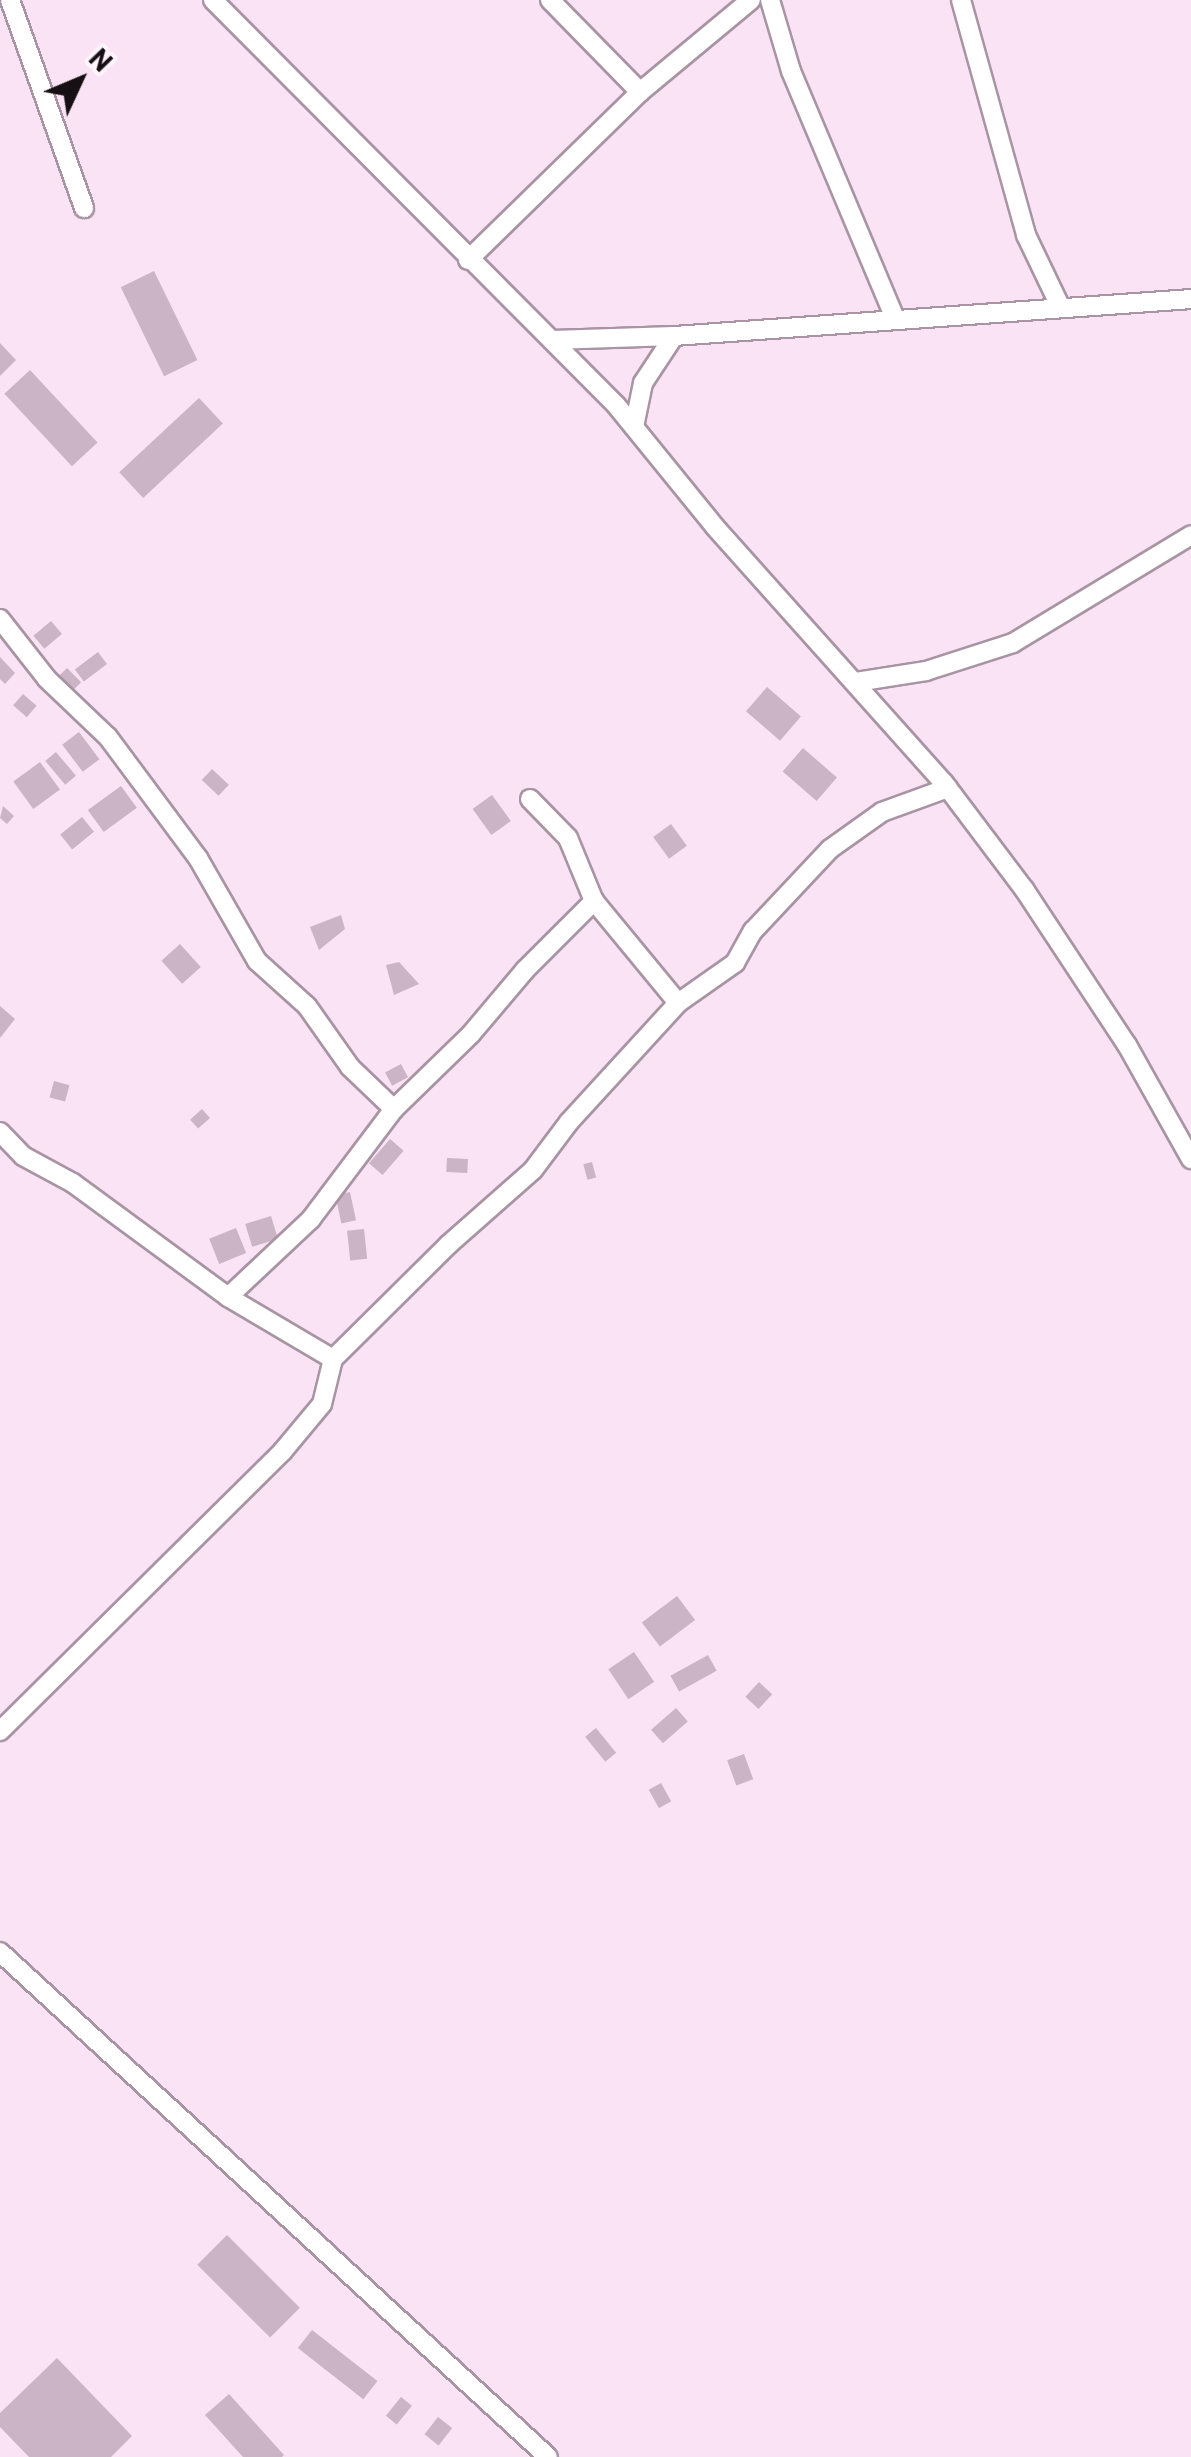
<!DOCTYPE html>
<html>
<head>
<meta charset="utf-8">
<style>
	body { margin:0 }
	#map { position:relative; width:1191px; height:2457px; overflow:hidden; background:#f9e3f4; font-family:Barlow,sans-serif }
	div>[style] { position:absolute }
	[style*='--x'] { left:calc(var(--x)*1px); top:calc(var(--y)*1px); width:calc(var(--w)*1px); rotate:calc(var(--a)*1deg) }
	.building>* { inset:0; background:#cab4c5; transform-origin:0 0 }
	.roads { filter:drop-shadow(2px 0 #a894a3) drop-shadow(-2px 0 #a894a3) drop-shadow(0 2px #a894a3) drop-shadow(0 -2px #a894a3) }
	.minor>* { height:18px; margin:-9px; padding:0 9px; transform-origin:9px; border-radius:9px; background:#fff }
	span { translate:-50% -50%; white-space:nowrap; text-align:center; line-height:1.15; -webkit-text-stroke:10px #fef5fc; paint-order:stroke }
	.north { position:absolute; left:30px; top:30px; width:100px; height:100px; -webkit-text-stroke:8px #fef5fc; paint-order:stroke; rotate:46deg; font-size:28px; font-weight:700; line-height:40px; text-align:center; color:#160f14 }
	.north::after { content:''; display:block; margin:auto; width:35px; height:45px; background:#160f14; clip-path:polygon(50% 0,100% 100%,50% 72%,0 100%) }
</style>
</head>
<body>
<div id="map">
	<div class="building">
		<div style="left:154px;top:271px;width:99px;height:37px;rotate:64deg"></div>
		<div style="clip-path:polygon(0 343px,16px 360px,0 376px)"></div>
		<div style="left:30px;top:370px;width:99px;height:35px;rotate:47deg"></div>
		<div style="left:199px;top:398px;width:35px;height:109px;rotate:47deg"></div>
		<div style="left:51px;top:621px;width:17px;height:23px;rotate:50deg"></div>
		<div style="left:98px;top:652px;width:15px;height:29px;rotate:53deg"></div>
		<div style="clip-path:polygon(0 657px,15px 673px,5px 684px,0 679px)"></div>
		<div style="left:67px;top:668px;width:20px;height:17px;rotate:45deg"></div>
		<div style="left:767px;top:687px;width:45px;height:32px;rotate:41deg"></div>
		<div style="left:23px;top:694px;width:18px;height:15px;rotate:41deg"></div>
		<div style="left:79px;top:732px;width:34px;height:21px;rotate:53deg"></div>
		<div style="left:803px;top:748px;width:45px;height:31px;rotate:41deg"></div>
		<div style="left:56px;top:752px;width:31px;height:14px;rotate:50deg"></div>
		<div style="left:40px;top:762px;width:34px;height:33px;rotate:54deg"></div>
		<div style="left:212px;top:769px;width:23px;height:15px;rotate:43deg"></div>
		<div style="left:121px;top:786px;width:27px;height:41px;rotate:54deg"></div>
		<div style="left:492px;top:795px;width:32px;height:24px;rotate:54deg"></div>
		<div style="clip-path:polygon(3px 806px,14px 816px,7px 824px,0 818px)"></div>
		<div style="left:82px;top:817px;width:19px;height:28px;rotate:51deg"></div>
		<div style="left:671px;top:824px;width:27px;height:22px;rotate:54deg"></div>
		<div style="clip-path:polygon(341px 915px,345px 929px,319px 950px,310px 927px)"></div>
		<div style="left:180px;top:944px;width:31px;height:25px;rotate:48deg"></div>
		<div style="clip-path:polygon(399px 962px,419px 984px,394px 995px,386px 965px)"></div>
		<div style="clip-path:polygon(0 1006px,15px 1019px,0 1038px)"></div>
		<div style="left:401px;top:1064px;width:15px;height:18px;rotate:62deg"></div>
		<div style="left:54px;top:1081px;width:16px;height:17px;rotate:15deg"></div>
		<div style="left:202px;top:1109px;width:12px;height:16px;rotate:48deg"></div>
		<div style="left:390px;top:1139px;width:18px;height:32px;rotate:41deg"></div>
		<div style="left:447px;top:1158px;width:21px;height:14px;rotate:3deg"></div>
		<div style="left:592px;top:1162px;width:16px;height:9px;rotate:75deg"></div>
		<div style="left:350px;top:1192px;width:29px;height:15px;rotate:78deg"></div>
		<div style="left:271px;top:1216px;width:24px;height:27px;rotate:73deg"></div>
		<div style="left:236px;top:1228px;width:27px;height:29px;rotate:68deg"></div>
		<div style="left:364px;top:1229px;width:30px;height:17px;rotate:84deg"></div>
		<div style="left:677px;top:1596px;width:30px;height:44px;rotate:53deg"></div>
		<div style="left:634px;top:1652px;width:36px;height:31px;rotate:56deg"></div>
		<div style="left:708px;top:1655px;width:18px;height:43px;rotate:61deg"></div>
		<div style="left:759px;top:1682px;width:18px;height:20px;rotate:43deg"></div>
		<div style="left:676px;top:1708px;width:18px;height:33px;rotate:49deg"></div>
		<div style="left:596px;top:1728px;width:32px;height:14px;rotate:51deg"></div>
		<div style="left:744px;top:1754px;width:27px;height:18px;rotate:70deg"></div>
		<div style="left:661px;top:1783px;width:21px;height:14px;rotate:61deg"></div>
		<div style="left:227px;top:2235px;width:103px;height:42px;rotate:45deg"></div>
		<div style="left:312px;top:2330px;width:83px;height:23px;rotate:38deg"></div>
		<div style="clip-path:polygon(57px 2358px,132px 2436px,111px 2457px,29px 2457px,0 2427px,0 2413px)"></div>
		<div style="clip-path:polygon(229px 2394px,284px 2455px,282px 2457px,243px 2457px,205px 2415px)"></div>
		<div style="left:401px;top:2397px;width:14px;height:24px;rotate:39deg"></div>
		<div style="left:438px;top:2417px;width:18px;height:22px;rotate:38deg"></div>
	</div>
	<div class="roads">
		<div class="minor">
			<div style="--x:10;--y:0;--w:221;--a:70.4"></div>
			<div style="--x:213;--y:0;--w:571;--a:45.14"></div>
			<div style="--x:616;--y:405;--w:157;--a:50.9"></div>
			<div style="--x:715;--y:527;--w:343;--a:48.2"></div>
			<div style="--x:944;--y:783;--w:133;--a:53"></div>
			<div style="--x:1024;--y:889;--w:187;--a:56.6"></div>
			<div style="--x:1127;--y:1045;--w:131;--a:60.7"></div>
			<div style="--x:550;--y:0;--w:129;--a:45.6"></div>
			<div style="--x:770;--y:0;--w:74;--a:73.5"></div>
			<div style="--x:791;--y:71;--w:269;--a:67.2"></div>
			<div style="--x:961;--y:0;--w:244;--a:74.5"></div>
			<div style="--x:1026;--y:235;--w:79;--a:64.4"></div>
			<div style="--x:468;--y:260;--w:240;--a:-44.3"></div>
			<div style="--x:640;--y:92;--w:144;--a:-39.7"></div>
			<div style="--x:552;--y:340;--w:122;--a:-1.9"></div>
			<div style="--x:674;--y:336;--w:518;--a:-4.09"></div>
			<div style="--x:634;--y:427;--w:45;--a:-78.4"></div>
			<div style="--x:643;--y:383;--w:56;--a:-56.6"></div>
			<div style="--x:0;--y:619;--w:76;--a:51.9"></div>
			<div style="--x:47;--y:679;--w:84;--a:43.6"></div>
			<div style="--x:108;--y:737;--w:151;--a:53.4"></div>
			<div style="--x:198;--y:858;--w:119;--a:60.2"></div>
			<div style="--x:257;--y:961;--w:67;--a:42"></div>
			<div style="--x:307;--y:1006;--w:75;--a:54.8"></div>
			<div style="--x:350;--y:1067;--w:61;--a:43.7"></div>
			<div style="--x:856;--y:682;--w:71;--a:-8.9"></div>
			<div style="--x:926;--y:671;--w:91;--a:-17.8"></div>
			<div style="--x:1013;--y:643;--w:208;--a:-31.2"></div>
			<div style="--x:530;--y:799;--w:54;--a:45.7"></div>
			<div style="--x:568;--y:838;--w:68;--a:67.6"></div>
			<div style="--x:594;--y:901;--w:132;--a:50.5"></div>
			<div style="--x:0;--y:1132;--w:33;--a:46"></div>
			<div style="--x:23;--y:1156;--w:57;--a:28.4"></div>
			<div style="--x:73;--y:1183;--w:192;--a:36.3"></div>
			<div style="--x:228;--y:1297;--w:122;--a:30.6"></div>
			<div style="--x:333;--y:1359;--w:46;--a:103.7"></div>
			<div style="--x:322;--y:1404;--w:62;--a:129.8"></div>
			<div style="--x:282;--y:1452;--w:397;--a:135.3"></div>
			<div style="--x:228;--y:1297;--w:114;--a:-43.2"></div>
			<div style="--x:311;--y:1219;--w:138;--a:-53"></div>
			<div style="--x:394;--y:1109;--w:107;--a:-44.2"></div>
			<div style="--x:471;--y:1034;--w:84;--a:-49.8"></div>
			<div style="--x:525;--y:970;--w:98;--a:-45"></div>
			<div style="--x:333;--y:1359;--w:162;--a:-44.7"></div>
			<div style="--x:448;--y:1245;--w:113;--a:-41.4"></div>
			<div style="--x:533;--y:1170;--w:60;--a:-53.1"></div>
			<div style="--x:569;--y:1122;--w:161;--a:-47.5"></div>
			<div style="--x:678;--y:1003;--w:70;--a:-35.1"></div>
			<div style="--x:735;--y:963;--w:37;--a:-61"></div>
			<div style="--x:753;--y:931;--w:112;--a:-46.8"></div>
			<div style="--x:830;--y:849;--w:64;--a:-35.4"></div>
			<div style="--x:882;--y:812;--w:70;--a:-20"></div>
			<div style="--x:0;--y:1952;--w:745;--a:42.66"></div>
		</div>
	</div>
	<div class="north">N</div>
</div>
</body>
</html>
